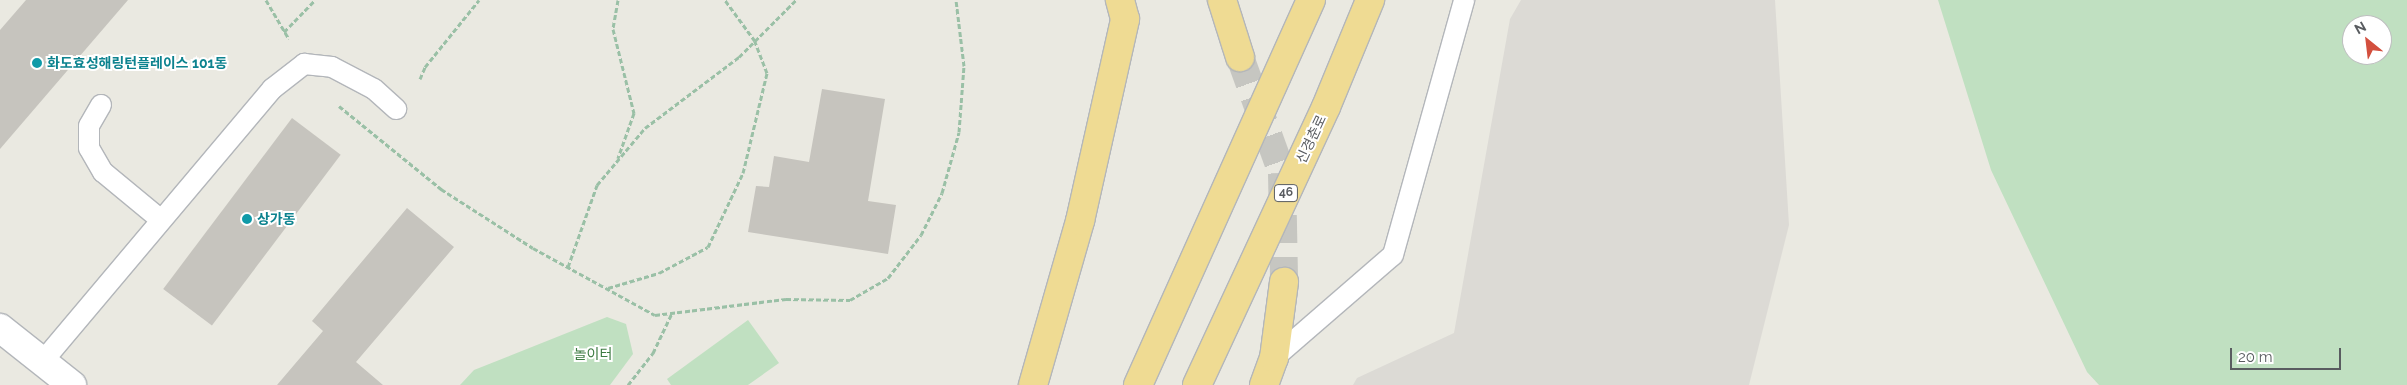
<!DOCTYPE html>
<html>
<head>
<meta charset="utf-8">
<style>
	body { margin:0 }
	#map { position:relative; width:2407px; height:385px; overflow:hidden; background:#eae9e1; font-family:Raleway,"Noto Sans KR",sans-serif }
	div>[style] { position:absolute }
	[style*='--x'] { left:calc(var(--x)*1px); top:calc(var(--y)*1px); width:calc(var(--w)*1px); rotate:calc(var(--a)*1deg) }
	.industrial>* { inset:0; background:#dcdad5 }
	.green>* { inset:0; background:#c0e0c1 }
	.building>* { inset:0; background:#c6c4be; transform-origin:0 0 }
	.highway-tunnel>* { height:28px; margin-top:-14px; transform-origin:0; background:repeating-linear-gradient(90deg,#c6c6c1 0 28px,transparent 0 42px) }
	.path>* { height:3px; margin-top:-1.5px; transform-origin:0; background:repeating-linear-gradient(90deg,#9ac0a6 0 5px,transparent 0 7.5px) }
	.roads { filter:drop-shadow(1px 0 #b3b6ba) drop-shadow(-1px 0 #b3b6ba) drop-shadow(0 1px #b3b6ba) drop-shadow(0 -1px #b3b6ba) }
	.lane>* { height:20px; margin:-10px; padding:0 10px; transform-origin:10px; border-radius:10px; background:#fff }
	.street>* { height:28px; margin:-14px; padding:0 14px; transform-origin:14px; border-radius:14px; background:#fff }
	.highway>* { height:28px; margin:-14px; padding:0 14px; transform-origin:14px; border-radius:14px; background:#efdb93 }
	.dots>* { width:14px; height:14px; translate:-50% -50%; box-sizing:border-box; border:2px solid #fff; border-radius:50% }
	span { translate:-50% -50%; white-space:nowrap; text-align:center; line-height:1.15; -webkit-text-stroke:4px #fff; paint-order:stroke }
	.shield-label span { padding:1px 4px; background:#fff; border:1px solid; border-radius:4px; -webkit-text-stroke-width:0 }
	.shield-label { font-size:12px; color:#595c60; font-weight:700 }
	.culture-label { font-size:14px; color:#0d838f; font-weight:700 }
	.left { translate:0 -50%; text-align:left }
	.street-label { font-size:14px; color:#595c60 }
	.park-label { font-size:14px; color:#3d7b42 }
	.north { position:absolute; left:2342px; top:15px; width:50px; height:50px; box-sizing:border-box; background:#fff; border:1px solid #bdbebf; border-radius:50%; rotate:331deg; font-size:14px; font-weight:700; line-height:20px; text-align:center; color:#595c60 }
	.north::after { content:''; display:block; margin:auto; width:18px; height:22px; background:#d34f3e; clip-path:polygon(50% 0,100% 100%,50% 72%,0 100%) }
	.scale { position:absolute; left:2230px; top:348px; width:111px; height:22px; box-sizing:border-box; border:2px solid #595c60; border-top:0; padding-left:6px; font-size:15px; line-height:18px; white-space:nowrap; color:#595c60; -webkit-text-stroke:4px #fff; paint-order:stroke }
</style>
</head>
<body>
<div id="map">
	<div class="industrial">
		<div style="clip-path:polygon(1521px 0,1775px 0,1789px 225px,1749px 385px,1353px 385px,1357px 378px,1454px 333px,1510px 19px)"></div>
	</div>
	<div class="green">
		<div style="clip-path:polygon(evenodd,1938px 0,2407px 0,2407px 385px,2099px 385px,2087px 372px,1991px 170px,1938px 0,2352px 25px,2382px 25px,2382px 55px,2352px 55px,2352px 25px)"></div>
		<div style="clip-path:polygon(607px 317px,626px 324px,633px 354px,610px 385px,460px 385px,474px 370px)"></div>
		<div style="clip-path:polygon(748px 320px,779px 363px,748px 385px,671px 385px,667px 379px)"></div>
	</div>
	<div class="building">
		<div style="clip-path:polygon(26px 0,128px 0,0 149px,0 30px)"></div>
		<div style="clip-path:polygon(822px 89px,885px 99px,868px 201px,896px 205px,888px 254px,748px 232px,756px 186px,769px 187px,774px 156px,809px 162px)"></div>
		<div style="left:292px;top:118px;width:61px;height:214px;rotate:37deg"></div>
		<div style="clip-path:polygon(407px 208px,454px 247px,356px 362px,383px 385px,277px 385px,323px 331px,312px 321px)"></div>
	</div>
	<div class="highway-tunnel">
		<div style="--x:1240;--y:57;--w:123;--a:70.1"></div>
		<div style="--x:1282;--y:173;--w:109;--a:88.9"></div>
	</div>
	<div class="path">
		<div style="--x:266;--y:0;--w:45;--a:59.5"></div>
		<div style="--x:618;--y:0;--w:29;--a:100"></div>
		<div style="--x:613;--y:29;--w:87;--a:76"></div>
		<div style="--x:634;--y:113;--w:48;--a:109.6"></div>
		<div style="--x:284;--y:32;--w:45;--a:-45.9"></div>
		<div style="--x:420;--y:79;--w:13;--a:-67"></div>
		<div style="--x:425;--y:67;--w:86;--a:-51.1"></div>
		<div style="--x:339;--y:106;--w:132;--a:39.1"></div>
		<div style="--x:441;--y:189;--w:109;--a:32.7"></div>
		<div style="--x:533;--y:248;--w:139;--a:28.8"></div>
		<div style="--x:655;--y:315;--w:132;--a:-7"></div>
		<div style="--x:786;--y:299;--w:64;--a:0.9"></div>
		<div style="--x:850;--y:300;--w:44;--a:-30.1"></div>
		<div style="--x:888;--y:278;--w:54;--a:-52.5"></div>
		<div style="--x:921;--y:235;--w:47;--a:-63.4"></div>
		<div style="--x:942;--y:193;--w:63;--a:-74.4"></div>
		<div style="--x:959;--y:132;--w:66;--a:-85.7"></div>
		<div style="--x:964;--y:66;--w:66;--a:-96.9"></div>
		<div style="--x:568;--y:267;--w:87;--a:-70.5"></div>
		<div style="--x:597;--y:185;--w:75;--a:-49.9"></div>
		<div style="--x:645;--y:128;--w:118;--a:-37.1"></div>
		<div style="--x:739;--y:57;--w:81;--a:-45"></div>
		<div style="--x:608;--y:288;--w:53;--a:-16.4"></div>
		<div style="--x:659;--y:273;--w:55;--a:-28"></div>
		<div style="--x:708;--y:247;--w:82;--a:-64.7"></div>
		<div style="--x:743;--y:173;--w:103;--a:-76.5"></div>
		<div style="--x:767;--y:73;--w:34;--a:-111"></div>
		<div style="--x:755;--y:41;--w:51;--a:-126.2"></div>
		<div style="--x:628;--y:385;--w:41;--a:-52"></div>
		<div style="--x:653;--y:353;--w:44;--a:-64.6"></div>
	</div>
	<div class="roads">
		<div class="lane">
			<div style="--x:101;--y:105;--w:24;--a:120"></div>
			<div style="--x:89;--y:126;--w:22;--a:90"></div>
			<div style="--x:89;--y:148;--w:28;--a:60"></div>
			<div style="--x:103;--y:172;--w:75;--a:39.6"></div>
			<div style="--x:1274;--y:358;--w:157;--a:-40.9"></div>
			<div style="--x:1393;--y:255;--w:265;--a:-74.4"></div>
			<div style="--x:43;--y:361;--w:356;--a:-49.9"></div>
			<div style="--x:272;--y:89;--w:41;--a:-38"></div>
			<div style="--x:304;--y:64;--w:28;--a:6"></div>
			<div style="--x:332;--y:67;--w:47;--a:27.6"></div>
			<div style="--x:374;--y:89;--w:30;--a:42"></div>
		</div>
		<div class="street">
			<div style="--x:0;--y:328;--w:92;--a:38.4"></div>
		</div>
		<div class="highway">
			<div style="--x:1222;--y:0;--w:60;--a:72.5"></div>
			<div style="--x:1033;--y:385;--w:171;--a:-74"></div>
			<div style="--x:1080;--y:221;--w:207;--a:-77.4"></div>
			<div style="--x:1125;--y:19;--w:20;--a:-105"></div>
			<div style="--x:1138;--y:385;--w:422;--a:-65.8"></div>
			<div style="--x:1197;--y:385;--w:306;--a:-65.1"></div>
			<div style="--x:1326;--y:107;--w:116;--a:-67.6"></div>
			<div style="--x:1264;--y:385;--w:29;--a:-70"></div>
			<div style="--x:1274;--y:358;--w:77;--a:-82.5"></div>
		</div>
	</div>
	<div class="dots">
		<div style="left:37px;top:63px;background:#0f9aa8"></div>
		<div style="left:247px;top:219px;background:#0f9aa8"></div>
	</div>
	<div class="shield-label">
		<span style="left:1286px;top:193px">46</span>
	</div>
	<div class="culture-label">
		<span class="left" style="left:47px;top:63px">화도효성해링턴플레이스 101동</span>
		<span class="left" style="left:257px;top:219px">상가동</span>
	</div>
	<div class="street-label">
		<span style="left:1311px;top:139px;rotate:-65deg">신경춘로</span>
	</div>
	<div class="park-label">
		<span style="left:593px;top:354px">놀이터</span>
	</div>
	<div class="north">N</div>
	<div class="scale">20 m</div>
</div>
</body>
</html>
